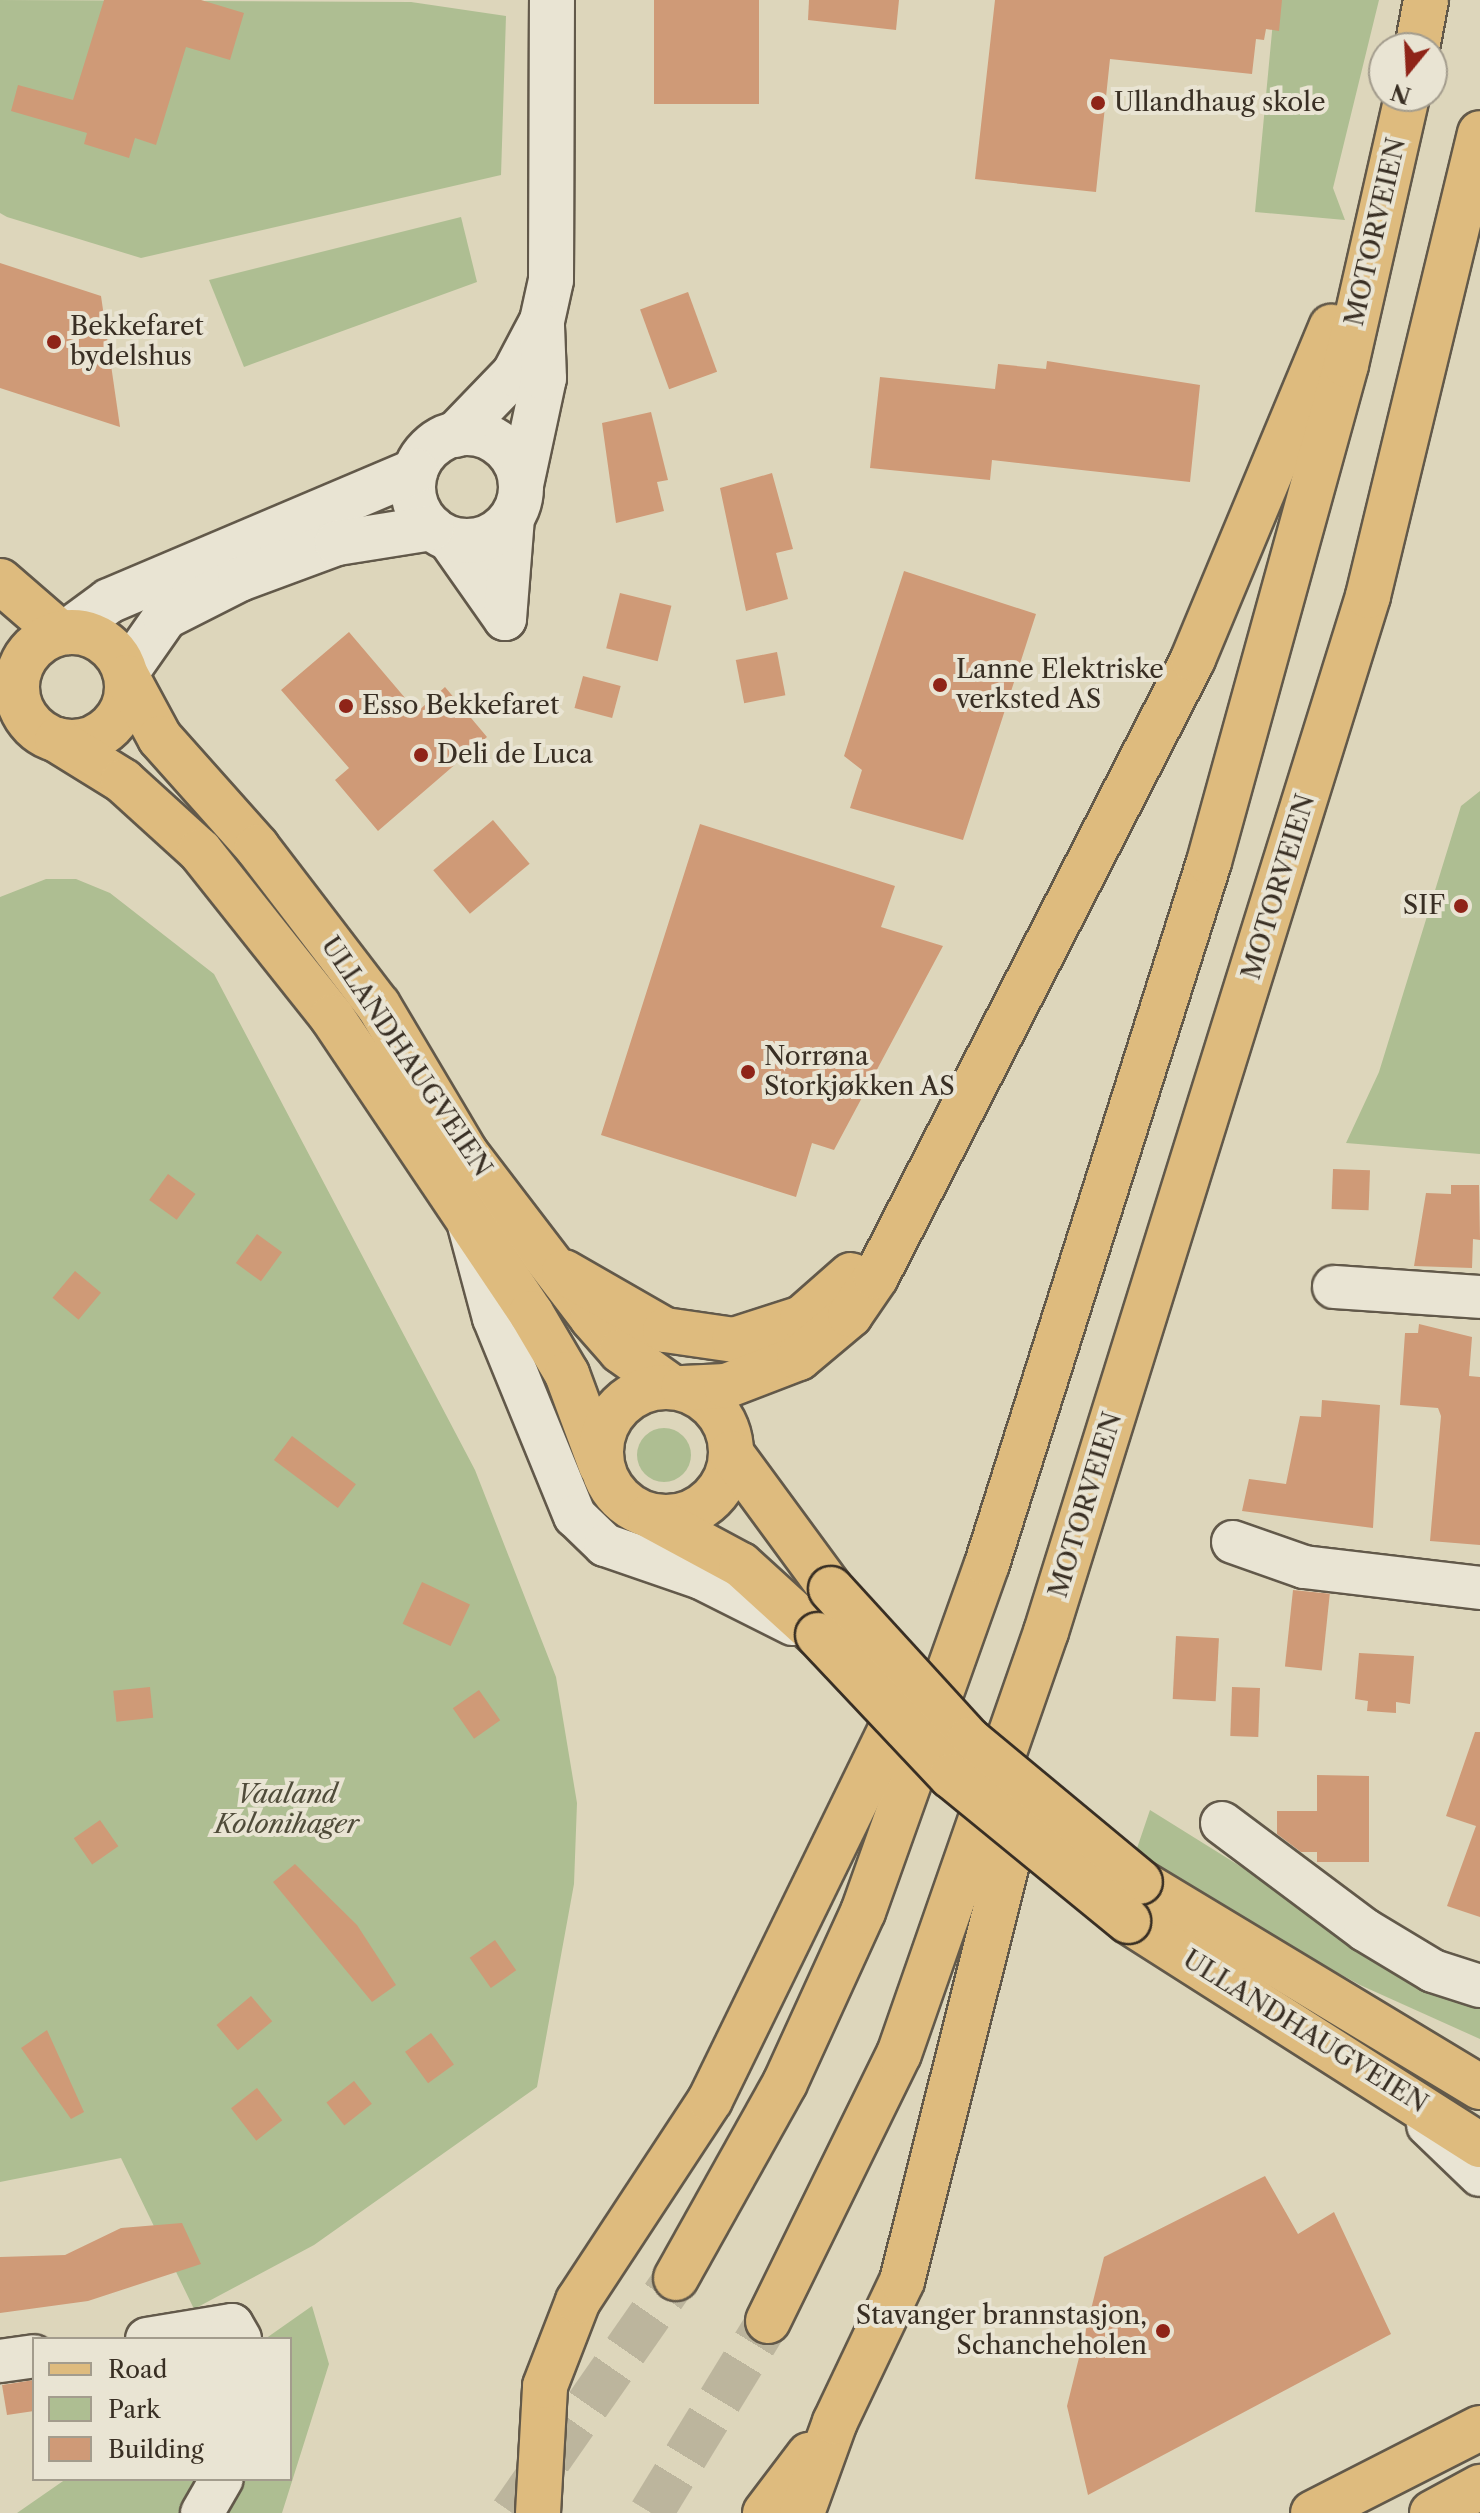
<!DOCTYPE html>
<html>
<head>
<meta charset="utf-8">
<style>
	body { margin:0 }
	#map { position:relative; width:1480px; height:2513px; overflow:hidden; background:#ddd6bb; font-family:"Libre Caslon Text",serif }
	div>[style] { position:absolute }
	[style*='--x'] { left:calc(var(--x)*1px); top:calc(var(--y)*1px); width:calc(var(--w)*1px); rotate:calc(var(--a)*1deg) }
	.green>* { inset:0; background:#aebe92 }
	.round { border-radius:50% }
	.building>* { inset:0; background:#cf9a77; transform-origin:0 0 }
	.highway-tunnel>* { height:44px; margin-top:-22px; transform-origin:0; background:repeating-linear-gradient(90deg,#bcb59d 0 44px,transparent 0 66px) }
	.roads { filter:drop-shadow(2px 0 #62594a) drop-shadow(-2px 0 #62594a) drop-shadow(0 2px #62594a) drop-shadow(0 -2px #62594a) }
	.street>* { height:42px; margin:-21px; padding:0 21px; transform-origin:21px; border-radius:21px; background:#e9e4d3 }
	.secondary>* { height:44px; margin:-22px; padding:0 22px; transform-origin:22px; border-radius:22px; background:#e9e4d3 }
	.secondary>.ring { margin:-22px; padding:0; box-sizing:content-box; background:none; border:44px solid #e9e4d3; border-radius:50% }
	.primary>* { height:44px; margin:-22px; padding:0 22px; transform-origin:22px; border-radius:22px; background:#debb7e }
	.primary>.ring { margin:-22px; padding:0; box-sizing:content-box; background:none; border:44px solid #debb7e; border-radius:50% }
	.highway>* { height:44px; margin:-22px; padding:0 22px; transform-origin:22px; border-radius:22px; background:#debb7e }
	.bridges { filter:drop-shadow(2px 0 #392f24) drop-shadow(-2px 0 #392f24) drop-shadow(0 2px #392f24) drop-shadow(0 -2px #392f24) }
	.primary-bridge>* { height:44px; margin:-22px; padding:0 22px; transform-origin:22px; border-radius:22px; background:#debb7e }
	.dots>* { width:22px; height:22px; translate:-50% -50%; box-sizing:border-box; border:4px solid #e9e4d3; border-radius:50% }
	span { translate:-50% -50%; white-space:nowrap; text-align:center; line-height:1.15; -webkit-text-stroke:8px #e9e4d3; paint-order:stroke }
	.poi-label { font-size:26px; color:#392f24 }
	.left { translate:0 -50%; text-align:left }
	.right { translate:-100% -50%; text-align:right }
	.street-label { font-size:26px; color:#392f24 }
	.park-label { font-size:26px; color:#504c3a; font-style:italic }
	.legend { position:absolute; left:32px; top:2337px; width:260px; height:144px; box-sizing:border-box; background:#e9e4d3; border:2px solid #a39c8d; margin:0; padding:10px 14px; list-style:none; font-size:24px; color:#392f24 }
	.legend li { display:flex; align-items:center; gap:16px; height:40px }
	.legend b { width:40px; border:2px solid #a39c8d }
	.north { position:absolute; left:1368px; top:32px; width:80px; height:80px; box-sizing:border-box; background:#e9e4d3; border:2px solid #a39c8d; border-radius:50%; rotate:198deg; font-size:22px; font-weight:700; line-height:32px; text-align:center; color:#392f24 }
	.north::after { content:''; display:block; margin:auto; width:28px; height:36px; background:#8f2418; clip-path:polygon(50% 0,100% 100%,50% 72%,0 100%) }
</style>
</head>
<body>
<div id="map">
	<div class="green">
		<div style="clip-path:polygon(0 0,411px 2px,506px 16px,501px 175px,141px 258px,7px 217px,0 213px)"></div>
		<div style="clip-path:polygon(1275px 0,1379px 0,1333px 188px,1345px 220px,1255px 212px)"></div>
		<div style="clip-path:polygon(461px 217px,477px 282px,244px 367px,209px 280px)"></div>
		<div style="clip-path:polygon(1480px 791px,1480px 1154px,1346px 1143px,1379px 1072px,1461px 806px)"></div>
		<div style="clip-path:polygon(46px 879px,76px 879px,110px 893px,214px 974px,475px 1470px,556px 1677px,577px 1803px,574px 1884px,537px 2087px,314px 2245px,194px 2309px,121px 2158px,0 2182px,0 897px)"></div>
		<div class="round" style="left:637px;top:1428px;width:54px;height:54px"></div>
		<div style="clip-path:polygon(1150px 1810px,1344px 1931px,1480px 2002px,1480px 2039px,1360px 1985px,1133px 1860px)"></div>
		<div style="clip-path:polygon(312px 2306px,329px 2364px,282px 2513px,17px 2513px,66px 2479px,290px 2479px,290px 2339px,265px 2339px)"></div>
	</div>
	<div class="building">
		<div style="clip-path:polygon(104px 0,201px 0,244px 13px,230px 60px,186px 47px,156px 145px,135px 138px,129px 158px,84px 144px,87px 133px,11px 111px,18px 85px,73px 100px)"></div>
		<div style="left:654px;top:0;width:105px;height:104px"></div>
		<div style="clip-path:polygon(809px 0,899px 0,896px 30px,808px 20px)"></div>
		<div style="clip-path:polygon(995px 0,1282px 0,1279px 31px,1266px 29px,1264px 40px,1256px 39px,1252px 74px,1110px 59px,1096px 192px,975px 179px)"></div>
		<div style="clip-path:polygon(0 263px,101px 296px,120px 427px,0 388px)"></div>
		<div style="left:688px;top:292px;width:85px;height:51px;rotate:70deg"></div>
		<div style="clip-path:polygon(1047px 361px,1200px 385px,1190px 482px,992px 460px,990px 480px,870px 468px,880px 377px,995px 389px,998px 364px,1046px 369px)"></div>
		<div style="clip-path:polygon(651px 412px,668px 480px,657px 482px,664px 511px,616px 523px,602px 423px)"></div>
		<div style="clip-path:polygon(772px 473px,793px 549px,776px 553px,788px 599px,746px 611px,720px 488px)"></div>
		<div style="clip-path:polygon(904px 571px,1036px 614px,963px 840px,850px 808px,862px 770px,844px 756px)"></div>
		<div style="left:620px;top:593px;width:53px;height:57px;rotate:14deg"></div>
		<div style="clip-path:polygon(349px 632px,417px 712px,445px 687px,487px 737px,378px 831px,335px 780px,349px 768px,281px 690px)"></div>
		<div style="left:777px;top:652px;width:44px;height:42px;rotate:79deg"></div>
		<div style="left:583px;top:676px;width:39px;height:33px;rotate:15deg"></div>
		<div style="left:493px;top:820px;width:57px;height:78px;rotate:50deg"></div>
		<div style="clip-path:polygon(700px 824px,895px 886px,881px 927px,943px 946px,834px 1150px,812px 1143px,796px 1197px,601px 1135px)"></div>
		<div style="left:1333px;top:1169px;width:37px;height:40px;rotate:2deg"></div>
		<div style="left:168px;top:1174px;width:34px;height:32px;rotate:36deg"></div>
		<div style="clip-path:polygon(1451px 1185px,1479px 1185px,1480px 1240px,1473px 1239px,1472px 1268px,1414px 1266px,1426px 1193px,1451px 1194px)"></div>
		<div style="left:257px;top:1234px;width:31px;height:36px;rotate:36deg"></div>
		<div style="left:75px;top:1271px;width:34px;height:35px;rotate:40deg"></div>
		<div style="clip-path:polygon(1419px 1324px,1472px 1337px,1469px 1376px,1480px 1377px,1480px 1545px,1430px 1541px,1441px 1416px,1438px 1408px,1400px 1405px,1405px 1333px,1418px 1333px)"></div>
		<div style="clip-path:polygon(1322px 1400px,1380px 1405px,1373px 1528px,1242px 1511px,1249px 1479px,1286px 1484px,1300px 1416px,1321px 1417px)"></div>
		<div style="left:292px;top:1436px;width:80px;height:30px;rotate:37deg"></div>
		<div style="left:422px;top:1582px;width:53px;height:46px;rotate:25deg"></div>
		<div style="left:1293px;top:1590px;width:37px;height:77px;rotate:6deg"></div>
		<div style="left:1176px;top:1636px;width:43px;height:63px;rotate:3deg"></div>
		<div style="clip-path:polygon(1359px 1653px,1414px 1656px,1410px 1704px,1396px 1702px,1396px 1713px,1367px 1711px,1368px 1701px,1355px 1699px)"></div>
		<div style="left:150px;top:1687px;width:31px;height:37px;rotate:84deg"></div>
		<div style="left:1232px;top:1687px;width:28px;height:49px;rotate:2deg"></div>
		<div style="left:479px;top:1690px;width:37px;height:32px;rotate:55deg"></div>
		<div style="clip-path:polygon(1475px 1732px,1480px 1732px,1480px 1917px,1447px 1906px,1476px 1826px,1446px 1816px)"></div>
		<div style="clip-path:polygon(1317px 1775px,1369px 1776px,1369px 1862px,1317px 1862px,1317px 1852px,1301px 1852px,1277px 1834px,1277px 1811px,1317px 1811px)"></div>
		<div style="left:100px;top:1820px;width:32px;height:32px;rotate:55deg"></div>
		<div style="clip-path:polygon(295px 1864px,357px 1925px,396px 1985px,372px 2002px,273px 1882px)"></div>
		<div style="left:495px;top:1940px;width:37px;height:31px;rotate:55deg"></div>
		<div style="left:251px;top:1996px;width:33px;height:45px;rotate:50deg"></div>
		<div style="clip-path:polygon(47px 2030px,84px 2112px,71px 2119px,21px 2048px)"></div>
		<div style="left:431px;top:2033px;width:39px;height:32px;rotate:54deg"></div>
		<div style="left:354px;top:2081px;width:29px;height:35px;rotate:52deg"></div>
		<div style="left:257px;top:2088px;width:41px;height:33px;rotate:52deg"></div>
		<div style="clip-path:polygon(1265px 2176px,1298px 2234px,1334px 2212px,1391px 2334px,1088px 2495px,1067px 2406px,1104px 2257px)"></div>
		<div style="clip-path:polygon(182px 2223px,201px 2264px,88px 2301px,0 2313px,0 2257px,65px 2255px,121px 2228px)"></div>
		<div style="clip-path:polygon(34px 2380px,34px 2411px,7px 2415px,2px 2385px)"></div>
	</div>
	<div class="highway-tunnel">
		<div style="--x:512;--y:2513;--w:287;--a:-55.1"></div>
		<div style="--x:651;--y:2513;--w:225;--a:-58.6"></div>
	</div>
	<div class="roads">
		<div class="street">
			<div style="--x:448;--y:538;--w:99;--a:54.9"></div>
			<div style="--x:505;--y:619;--w:102;--a:-85.5"></div>
			<div style="--x:469;--y:1225;--w:96;--a:75"></div>
			<div style="--x:494;--y:1318;--w:214;--a:67.8"></div>
			<div style="--x:575;--y:1516;--w:42;--a:44"></div>
			<div style="--x:605;--y:1545;--w:102;--a:19"></div>
			<div style="--x:701;--y:1578;--w:103;--a:26.6"></div>
			<div style="--x:1334;--y:1287;--w:146;--a:3.9"></div>
			<div style="--x:1233;--y:1542;--w:75;--a:19.4"></div>
			<div style="--x:1304;--y:1567;--w:177;--a:6.8"></div>
			<div style="--x:1222;--y:1823;--w:179;--a:36.8"></div>
			<div style="--x:1365;--y:1930;--w:79;--a:31.1"></div>
			<div style="--x:1433;--y:1971;--w:49;--a:17.7"></div>
			<div style="--x:1428;--y:2125;--w:72;--a:43.9"></div>
			<div style="--x:147;--y:2339;--w:86;--a:-9.4"></div>
			<div style="--x:232;--y:2325;--w:16;--a:60"></div>
			<div style="--x:0;--y:2361;--w:34;--a:-8"></div>
			<div style="--x:202;--y:2513;--w:39;--a:-60"></div>
		</div>
		<div class="secondary">
			<div class="ring" style="left:413px;top:433px;width:64px;height:64px"></div>
			<div style="--x:455;--y:435;--w:85;--a:-46"></div>
			<div style="--x:514;--y:374;--w:60;--a:-62.2"></div>
			<div style="--x:542;--y:321;--w:42;--a:-77.6"></div>
			<div style="--x:551;--y:280;--w:280;--a:-89.8"></div>
			<div style="--x:521;--y:485;--w:109;--a:-77.9"></div>
			<div style="--x:544;--y:378;--w:52;--a:-92.2"></div>
			<div style="--x:67;--y:632;--w:52;--a:-36.4"></div>
			<div style="--x:109;--y:601;--w:333;--a:-23"></div>
			<div style="--x:126;--y:673;--w:68;--a:-55.1"></div>
			<div style="--x:165;--y:617;--w:84;--a:-26.9"></div>
			<div style="--x:240;--y:579;--w:103;--a:-20.4"></div>
			<div style="--x:337;--y:543;--w:96;--a:-9"></div>
		</div>
		<div class="primary">
			<div style="--x:0;--y:581;--w:79;--a:40.9"></div>
			<div class="ring" style="left:17px;top:632px;width:66px;height:66px"></div>
			<div style="--x:127;--y:677;--w:69;--a:61.6"></div>
			<div style="--x:160;--y:738;--w:146;--a:48.3"></div>
			<div style="--x:257;--y:847;--w:199;--a:52.6"></div>
			<div style="--x:378;--y:1005;--w:172;--a:59.3"></div>
			<div style="--x:466;--y:1153;--w:208;--a:52.6"></div>
			<div style="--x:592;--y:1318;--w:44;--a:48.7"></div>
			<div style="--x:621;--y:1351;--w:60;--a:35.5"></div>
			<div style="--x:57;--y:740;--w:78;--a:31.8"></div>
			<div style="--x:123;--y:781;--w:104;--a:42.3"></div>
			<div style="--x:200;--y:851;--w:212;--a:51.5"></div>
			<div style="--x:332;--y:1017;--w:357;--a:56.1"></div>
			<div style="--x:531;--y:1313;--w:71;--a:59.5"></div>
			<div style="--x:567;--y:1374;--w:98;--a:69.7"></div>
			<div class="ring" style="left:601px;top:1387px;width:86px;height:86px"></div>
			<div style="--x:731;--y:1453;--w:169;--a:53.7"></div>
			<div style="--x:650;--y:1516;--w:103;--a:28.3"></div>
			<div style="--x:741;--y:1565;--w:104;--a:42.3"></div>
			<div style="--x:1140;--y:1882;--w:397;--a:31.1"></div>
			<div style="--x:1128;--y:1921;--w:417;--a:32.5"></div>
		</div>
		<div class="highway">
			<div style="--x:1417;--y:48;--w:49;--a:-79.4"></div>
			<div style="--x:564;--y:1272;--w:116;--a:29.9"></div>
			<div style="--x:665;--y:1330;--w:70;--a:8.2"></div>
			<div style="--x:734;--y:1340;--w:71;--a:-17.9"></div>
			<div style="--x:802;--y:1318;--w:65;--a:-41.3"></div>
			<div style="--x:683;--y:1388;--w:43;--a:-2.7"></div>
			<div style="--x:726;--y:1386;--w:78;--a:-21"></div>
			<div style="--x:799;--y:1358;--w:67;--a:-40.1"></div>
			<div style="--x:850;--y:1315;--w:46;--a:-55.6"></div>
			<div style="--x:876;--y:1277;--w:695;--a:-62.84"></div>
			<div style="--x:1193;--y:659;--w:360;--a:-67.4"></div>
			<div style="--x:676;--y:2278;--w:223;--a:-60.8"></div>
			<div style="--x:785;--y:2083;--w:188;--a:-65.5"></div>
			<div style="--x:863;--y:1912;--w:369;--a:-70.4"></div>
			<div style="--x:987;--y:1564;--w:736;--a:-72.45"></div>
			<div style="--x:1209;--y:862;--w:516;--a:-74.59"></div>
			<div style="--x:1346;--y:365;--w:276;--a:-77.2"></div>
			<div style="--x:768;--y:2321;--w:297;--a:-63.9"></div>
			<div style="--x:899;--y:2054;--w:447;--a:-70.8"></div>
			<div style="--x:1046;--y:1632;--w:1085;--a:-72.73"></div>
			<div style="--x:1368;--y:596;--w:476;--a:-76.4"></div>
			<div style="--x:538;--y:2513;--w:127;--a:-86.8"></div>
			<div style="--x:545;--y:2386;--w:91;--a:-68.8"></div>
			<div style="--x:578;--y:2301;--w:240;--a:-56.7"></div>
			<div style="--x:710;--y:2100;--w:462;--a:-64"></div>
			<div style="--x:765;--y:2513;--w:73;--a:-52.8"></div>
			<div style="--x:802;--y:2513;--w:97;--a:-70.1"></div>
			<div style="--x:835;--y:2422;--w:156;--a:-64.6"></div>
			<div style="--x:902;--y:2281;--w:504;--a:-75.88"></div>
			<div style="--x:1313;--y:2513;--w:187;--a:-27"></div>
			<div style="--x:1432;--y:2513;--w:55;--a:-28.4"></div>
		</div>
	</div>
	<div class="bridges">
		<div class="primary-bridge">
			<div style="--x:831;--y:1589;--w:205;--a:47.6"></div>
			<div style="--x:969;--y:1740;--w:222;--a:39.7"></div>
			<div style="--x:818;--y:1635;--w:194;--a:46.7"></div>
			<div style="--x:951;--y:1776;--w:229;--a:39.3"></div>
		</div>
	</div>
	<div class="dots">
		<div style="left:1098px;top:103px;background:#8f2418"></div>
		<div style="left:54px;top:342px;background:#8f2418"></div>
		<div style="left:940px;top:685px;background:#8f2418"></div>
		<div style="left:346px;top:706px;background:#8f2418"></div>
		<div style="left:421px;top:755px;background:#8f2418"></div>
		<div style="left:1461px;top:906px;background:#8f2418"></div>
		<div style="left:748px;top:1072px;background:#8f2418"></div>
		<div style="left:1163px;top:2331px;background:#8f2418"></div>
	</div>
	<div class="poi-label">
		<span class="left" style="left:1114px;top:103px">Ullandhaug skole</span>
		<span class="left" style="left:70px;top:342px">Bekkefaret<br>bydelshus</span>
		<span class="left" style="left:956px;top:685px">Lanne Elektriske<br>verksted AS</span>
		<span class="left" style="left:362px;top:706px">Esso Bekkefaret</span>
		<span class="left" style="left:437px;top:755px">Deli de Luca</span>
		<span class="right" style="left:1445px;top:906px">SIF</span>
		<span class="left" style="left:764px;top:1072px">Norrøna<br>Storkjøkken AS</span>
		<span class="right" style="left:1147px;top:2331px">Stavanger brannstasjon,<br>Schancheholen</span>
	</div>
	<div class="street-label">
		<span style="left:1376px;top:232px;rotate:-77deg">MOTORVEIEN</span>
		<span style="left:1279px;top:887px;rotate:-73deg">MOTORVEIEN</span>
		<span style="left:406px;top:1057px;rotate:56deg">ULLANDHAUGVEIEN</span>
		<span style="left:1086px;top:1505px;rotate:-73deg">MOTORVEIEN</span>
		<span style="left:1305px;top:2032px;rotate:32deg">ULLANDHAUGVEIEN</span>
	</div>
	<div class="park-label">
		<span style="left:287px;top:1810px">Vaaland<br>Kolonihager</span>
	</div>
	<ul class="legend">
	<li><b style="height:10px;background:#debb7e"></b>Road</li>
	<li><b style="height:22px;background:#aebe92"></b>Park</li>
	<li><b style="height:22px;background:#cf9a77"></b>Building</li>
	</ul>
	<div class="north">N</div>
</div>
</body>
</html>
